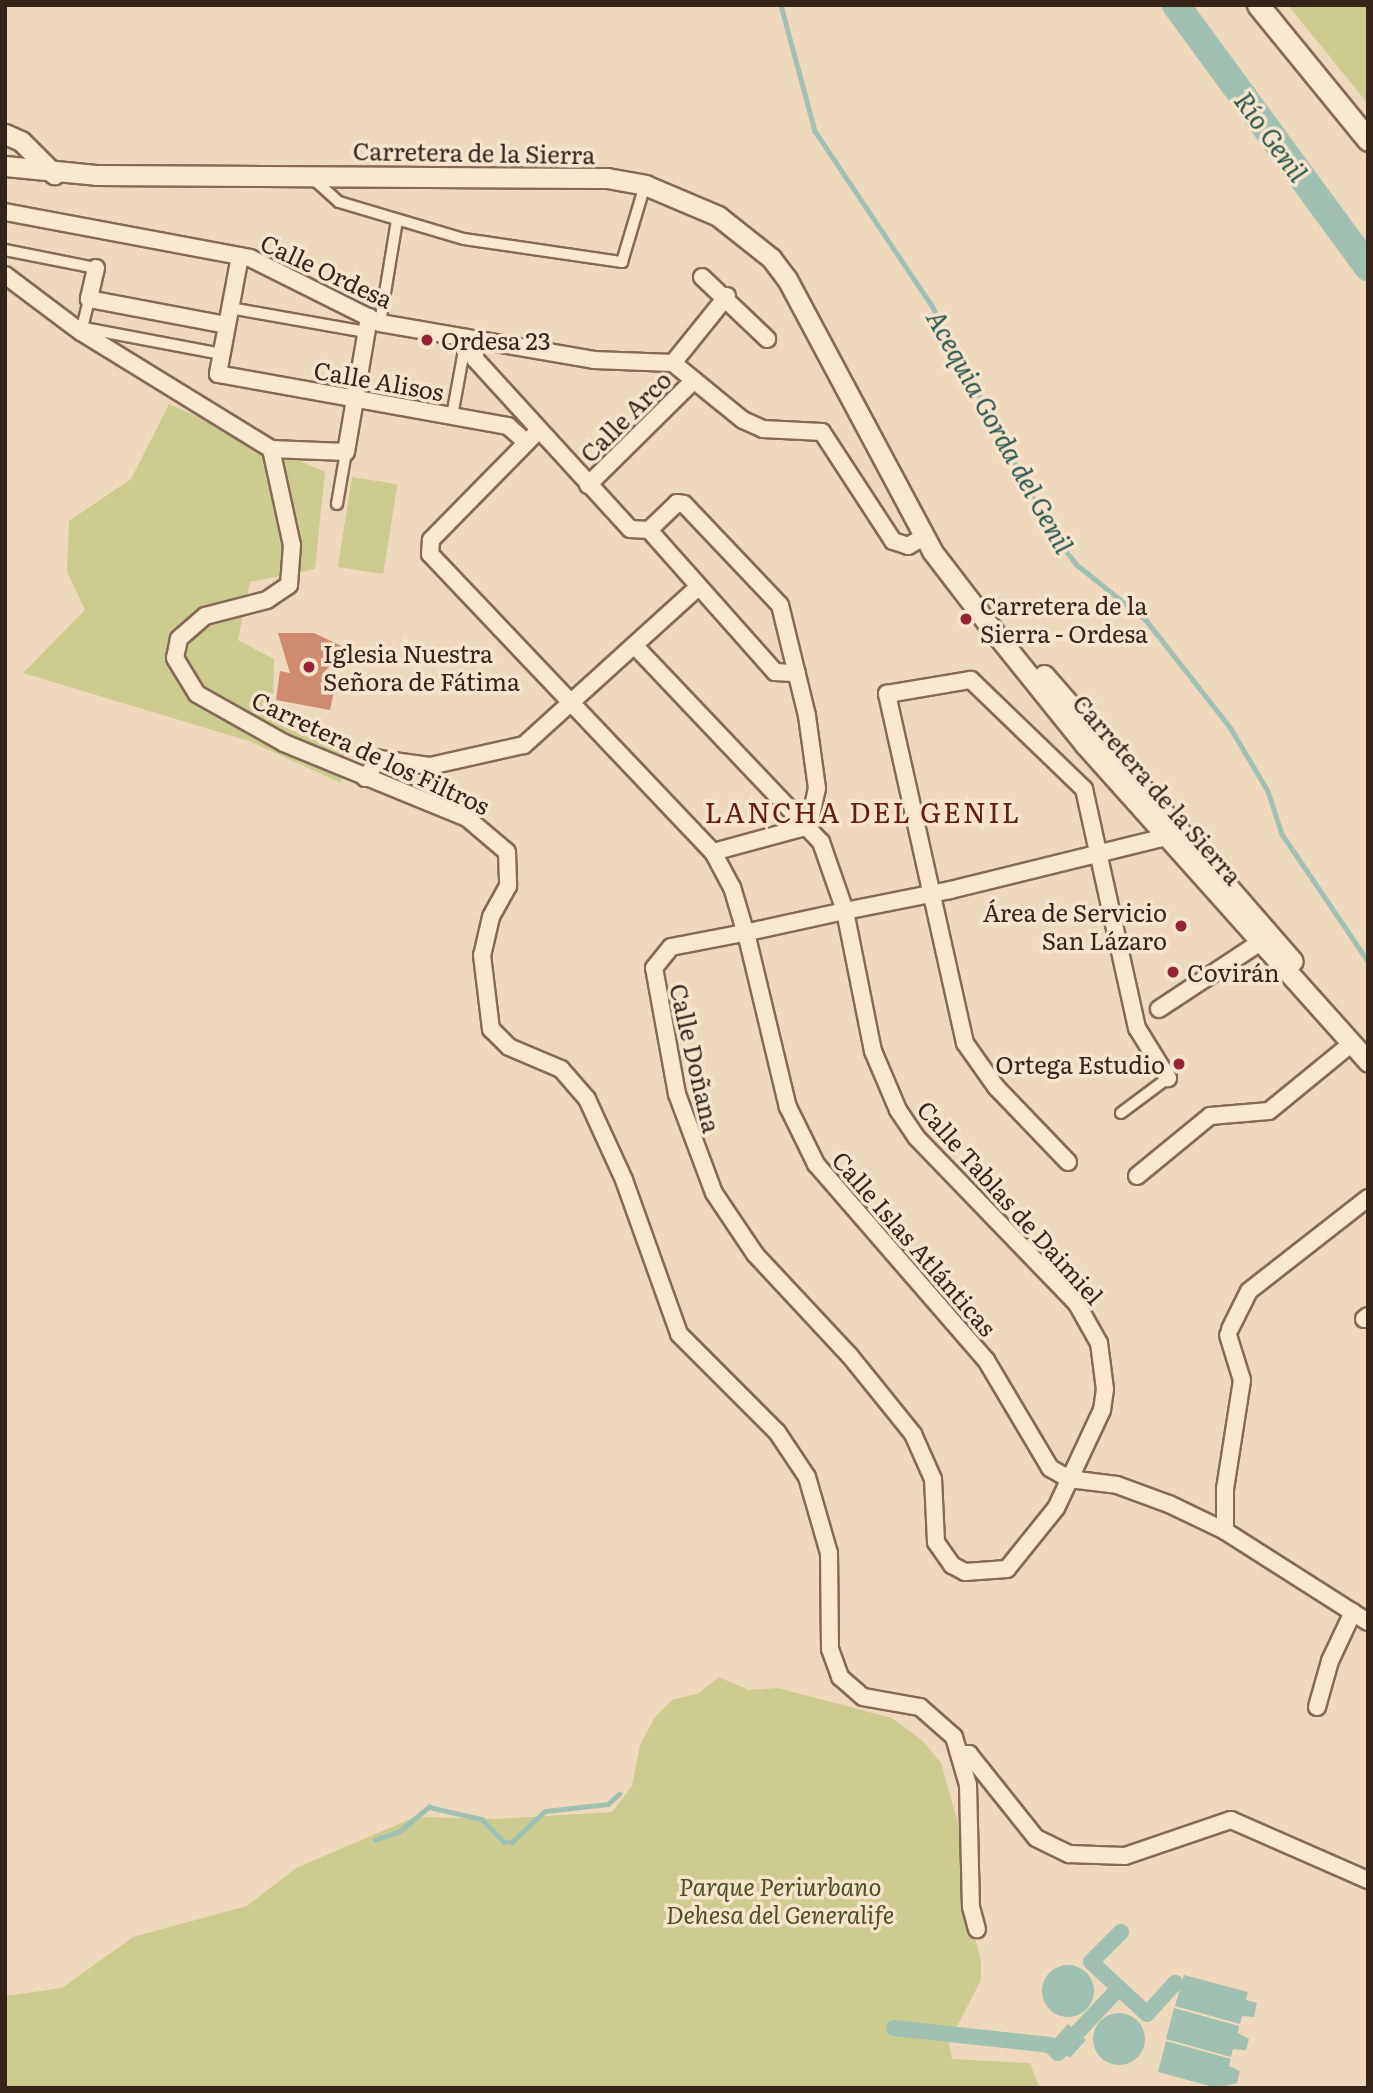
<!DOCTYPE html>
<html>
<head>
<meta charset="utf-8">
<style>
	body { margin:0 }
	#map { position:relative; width:1373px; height:2093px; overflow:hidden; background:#efd9bc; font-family:Literata,serif }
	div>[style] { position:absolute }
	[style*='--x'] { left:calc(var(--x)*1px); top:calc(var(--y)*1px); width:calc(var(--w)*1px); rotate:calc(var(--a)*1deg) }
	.green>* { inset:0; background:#cdcc90; transform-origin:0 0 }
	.water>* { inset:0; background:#a0c0b2; transform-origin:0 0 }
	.round { border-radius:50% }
	.stream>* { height:4.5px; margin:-2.25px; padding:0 2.25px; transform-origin:2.25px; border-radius:2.25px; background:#a0c0b2 }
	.canal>* { height:16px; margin:-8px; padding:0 8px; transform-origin:8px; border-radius:8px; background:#a0c0b2 }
	.river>* { height:28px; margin:-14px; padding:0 14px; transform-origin:14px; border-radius:14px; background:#a0c0b2 }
	.building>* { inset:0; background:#cf8b70 }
	.roads { filter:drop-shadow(2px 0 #876955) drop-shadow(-2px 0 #876955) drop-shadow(0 2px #876955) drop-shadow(0 -2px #876955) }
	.pedestrian>* { height:10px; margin:-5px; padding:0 5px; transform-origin:5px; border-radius:5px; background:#fae8cf }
	.minor>* { height:16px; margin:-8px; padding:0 8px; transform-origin:8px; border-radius:8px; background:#fae8cf }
	.tertiary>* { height:19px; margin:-9.5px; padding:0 9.5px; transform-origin:9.5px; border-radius:9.5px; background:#fae8cf }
	.secondary>* { height:21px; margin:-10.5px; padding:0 10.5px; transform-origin:10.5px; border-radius:10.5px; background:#fae8cf }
	.dots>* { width:19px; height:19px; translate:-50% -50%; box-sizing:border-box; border:4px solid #f6e5cc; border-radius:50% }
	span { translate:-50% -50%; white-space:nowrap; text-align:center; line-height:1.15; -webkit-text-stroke:7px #f6e5cc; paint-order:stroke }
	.street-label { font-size:24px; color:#36241b }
	.poi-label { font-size:24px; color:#36241b }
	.left { translate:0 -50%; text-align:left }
	.right { translate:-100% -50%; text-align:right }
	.park-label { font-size:24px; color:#4d5320; font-style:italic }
	.water-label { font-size:26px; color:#29564d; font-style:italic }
	.quarter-label { font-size:28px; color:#641e18; letter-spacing:2px }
	.frame { position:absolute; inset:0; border:7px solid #36241b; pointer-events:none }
</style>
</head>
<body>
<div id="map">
	<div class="green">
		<div style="clip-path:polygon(1288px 5px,1368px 5px,1368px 104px)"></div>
		<div style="clip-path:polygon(169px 404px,325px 472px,315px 569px,250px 582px,238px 640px,274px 659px,273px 713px,344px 753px,341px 783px,249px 741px,23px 673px,85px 610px,67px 572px,69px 521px,131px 479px)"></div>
		<div style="left:352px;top:477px;width:46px;height:91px;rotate:9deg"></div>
		<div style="clip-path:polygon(719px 1677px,749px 1690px,778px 1688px,892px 1718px,923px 1741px,941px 1763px,963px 1841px,968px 1912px,981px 1961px,981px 1980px,949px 2042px,952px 2059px,1030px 2063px,1040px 2088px,5px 2088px,5px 1996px,62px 1988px,133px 1937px,247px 1906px,296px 1868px,415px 1817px,497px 1819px,612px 1812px,632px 1786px,640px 1745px,655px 1717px,672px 1700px,699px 1693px)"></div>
	</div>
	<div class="water">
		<div class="round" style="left:1042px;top:1965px;width:52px;height:52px"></div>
		<div style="clip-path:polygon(1184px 1975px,1248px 1992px,1246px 2000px,1257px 2003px,1254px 2017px,1242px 2016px,1240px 2024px,1175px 2006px)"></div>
		<div style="clip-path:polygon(1174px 2008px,1239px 2026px,1238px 2033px,1249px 2039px,1246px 2050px,1233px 2049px,1231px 2057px,1166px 2039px)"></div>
		<div class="round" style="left:1093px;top:2013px;width:52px;height:52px"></div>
		<div style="left:1068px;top:2024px;width:24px;height:24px;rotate:42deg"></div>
		<div style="clip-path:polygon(1166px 2041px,1231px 2059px,1229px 2066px,1240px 2071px,1237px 2083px,1217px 2088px,1158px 2072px)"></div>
	</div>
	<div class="stream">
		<div style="--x:781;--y:5;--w:131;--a:74.9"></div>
		<div style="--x:815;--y:131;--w:208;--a:56.2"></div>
		<div style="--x:931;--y:304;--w:253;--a:62.2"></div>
		<div style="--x:1049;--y:528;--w:45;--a:53.1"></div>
		<div style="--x:1076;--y:564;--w:90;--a:38.7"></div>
		<div style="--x:1146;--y:620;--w:136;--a:51.9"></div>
		<div style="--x:1230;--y:727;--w:74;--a:59.3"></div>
		<div style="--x:1268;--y:791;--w:45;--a:72"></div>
		<div style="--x:1282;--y:834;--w:153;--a:55.9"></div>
		<div style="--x:375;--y:1840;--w:27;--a:-20"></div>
		<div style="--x:400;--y:1831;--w:38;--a:-40"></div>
		<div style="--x:429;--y:1807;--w:54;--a:12.8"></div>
		<div style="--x:482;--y:1819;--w:32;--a:46"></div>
		<div style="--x:504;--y:1842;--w:8;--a:0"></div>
		<div style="--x:512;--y:1842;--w:45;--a:-43.2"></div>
		<div style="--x:545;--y:1811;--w:63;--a:-6.3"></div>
		<div style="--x:608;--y:1804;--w:15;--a:-42"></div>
	</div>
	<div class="canal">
		<div style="--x:1121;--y:1932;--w:42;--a:135"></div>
		<div style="--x:1091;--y:1962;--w:76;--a:42.9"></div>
		<div style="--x:1147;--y:2014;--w:42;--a:-47.9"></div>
		<div style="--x:894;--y:2028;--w:157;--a:6.2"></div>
		<div style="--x:1050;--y:2045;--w:11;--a:45"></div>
		<div style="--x:1058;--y:2053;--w:89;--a:-46.8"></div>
	</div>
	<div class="river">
		<div style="--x:1176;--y:5;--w:325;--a:53.8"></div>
	</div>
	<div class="building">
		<div style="clip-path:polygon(278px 633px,314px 633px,348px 649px,322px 674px,337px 678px,330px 710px,276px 700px,280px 671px,290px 673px)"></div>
	</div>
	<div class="roads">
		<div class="pedestrian">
			<div style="--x:310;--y:176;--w:39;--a:42"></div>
			<div style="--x:339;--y:202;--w:130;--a:16.5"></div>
			<div style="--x:464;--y:239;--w:160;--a:8.3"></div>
			<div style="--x:622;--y:262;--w:80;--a:-73.4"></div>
			<div style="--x:5;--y:250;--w:93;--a:11.2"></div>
			<div style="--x:230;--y:308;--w:138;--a:10"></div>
			<div style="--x:380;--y:323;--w:104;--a:-80.6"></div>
			<div style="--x:84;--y:328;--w:140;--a:10.7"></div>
			<div style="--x:81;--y:332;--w:34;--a:-76"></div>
			<div style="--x:452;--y:416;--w:77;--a:-79.6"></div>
			<div style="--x:337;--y:504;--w:53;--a:-80.2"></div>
			<div style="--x:1121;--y:1113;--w:59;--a:-36.7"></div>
		</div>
		<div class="minor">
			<div style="--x:5;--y:212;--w:249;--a:10.6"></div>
			<div style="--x:250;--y:258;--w:145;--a:26.6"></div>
			<div style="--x:380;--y:323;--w:217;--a:9.8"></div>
			<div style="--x:594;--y:360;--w:79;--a:2.2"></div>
			<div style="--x:673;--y:363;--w:90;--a:39.2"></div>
			<div style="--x:743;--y:420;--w:22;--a:24"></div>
			<div style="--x:763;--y:429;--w:59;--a:2.9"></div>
			<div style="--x:822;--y:432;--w:130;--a:56.9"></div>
			<div style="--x:893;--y:541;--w:16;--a:18"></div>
			<div style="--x:908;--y:546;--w:20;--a:-30"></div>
			<div style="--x:240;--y:256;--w:120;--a:100.6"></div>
			<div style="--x:218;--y:374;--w:295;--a:10.2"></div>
			<div style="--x:508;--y:426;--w:24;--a:42"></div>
			<div style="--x:96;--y:268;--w:32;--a:103"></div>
			<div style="--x:89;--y:299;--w:140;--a:10.7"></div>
			<div style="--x:5;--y:275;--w:95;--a:36.9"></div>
			<div style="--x:81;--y:332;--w:223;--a:31.6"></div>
			<div style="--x:271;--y:449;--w:98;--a:77.7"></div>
			<div style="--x:292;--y:545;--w:40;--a:94.3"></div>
			<div style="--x:289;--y:585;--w:27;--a:146"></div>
			<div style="--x:267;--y:600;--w:64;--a:165.5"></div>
			<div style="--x:205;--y:616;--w:35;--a:139"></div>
			<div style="--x:179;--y:639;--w:19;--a:102"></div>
			<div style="--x:175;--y:658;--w:42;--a:58.6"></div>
			<div style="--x:197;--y:694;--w:100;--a:29.4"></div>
			<div style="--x:284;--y:743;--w:198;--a:22.3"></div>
			<div style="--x:467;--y:818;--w:52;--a:40.4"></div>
			<div style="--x:507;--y:852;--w:34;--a:88"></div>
			<div style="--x:508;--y:886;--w:35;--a:119"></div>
			<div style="--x:491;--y:917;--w:39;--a:103"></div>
			<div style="--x:482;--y:955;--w:75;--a:83.1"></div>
			<div style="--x:491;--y:1029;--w:25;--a:45"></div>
			<div style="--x:509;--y:1047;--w:56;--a:22.9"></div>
			<div style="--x:561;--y:1069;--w:40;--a:49"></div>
			<div style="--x:587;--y:1099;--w:89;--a:65.4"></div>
			<div style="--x:624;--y:1180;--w:164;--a:70.3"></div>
			<div style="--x:679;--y:1334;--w:139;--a:45"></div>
			<div style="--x:777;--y:1432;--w:54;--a:56.3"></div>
			<div style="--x:807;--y:1477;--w:79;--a:73.9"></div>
			<div style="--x:829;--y:1553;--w:96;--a:89.4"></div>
			<div style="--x:830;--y:1649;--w:30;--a:70"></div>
			<div style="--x:840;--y:1677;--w:30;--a:41"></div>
			<div style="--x:863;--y:1697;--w:58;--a:10"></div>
			<div style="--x:920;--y:1707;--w:45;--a:41.4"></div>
			<div style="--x:954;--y:1737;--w:50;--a:73.7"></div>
			<div style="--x:968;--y:1785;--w:122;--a:88.6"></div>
			<div style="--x:971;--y:1907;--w:23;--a:75"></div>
			<div style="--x:702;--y:277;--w:90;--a:43.6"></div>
			<div style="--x:475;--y:342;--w:17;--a:90"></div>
			<div style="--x:475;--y:359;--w:230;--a:47.6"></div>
			<div style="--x:630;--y:529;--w:19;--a:3"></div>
			<div style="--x:649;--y:530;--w:190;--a:48.4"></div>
			<div style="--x:775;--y:672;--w:22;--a:3"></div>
			<div style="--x:673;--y:363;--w:86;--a:-51.1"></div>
			<div style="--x:538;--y:431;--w:153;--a:134.5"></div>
			<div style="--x:431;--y:540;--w:14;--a:94"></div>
			<div style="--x:430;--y:554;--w:411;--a:46.5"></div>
			<div style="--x:713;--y:852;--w:40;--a:62"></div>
			<div style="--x:732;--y:887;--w:56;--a:73.5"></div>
			<div style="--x:748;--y:941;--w:171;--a:76.5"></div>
			<div style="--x:788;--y:1107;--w:64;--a:63.8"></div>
			<div style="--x:816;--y:1164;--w:259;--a:49.1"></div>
			<div style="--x:986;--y:1360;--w:126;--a:59.3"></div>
			<div style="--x:1050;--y:1468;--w:22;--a:30"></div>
			<div style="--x:1069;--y:1479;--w:48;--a:7.1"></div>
			<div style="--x:1117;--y:1485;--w:55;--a:20.1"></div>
			<div style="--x:1169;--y:1504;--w:62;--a:25.7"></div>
			<div style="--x:1225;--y:1531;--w:169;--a:32.5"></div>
			<div style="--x:271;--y:449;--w:75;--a:2.3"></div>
			<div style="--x:346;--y:452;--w:137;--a:-80.3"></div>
			<div style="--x:588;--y:485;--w:149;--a:-44.7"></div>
			<div style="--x:649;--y:530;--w:39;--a:-44"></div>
			<div style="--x:677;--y:503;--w:7;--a:8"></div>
			<div style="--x:684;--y:504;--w:139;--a:46.5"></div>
			<div style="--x:780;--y:605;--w:114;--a:76.3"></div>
			<div style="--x:807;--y:716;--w:73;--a:82.1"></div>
			<div style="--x:817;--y:788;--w:39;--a:102"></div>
			<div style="--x:635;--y:646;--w:270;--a:46.5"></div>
			<div style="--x:821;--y:842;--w:73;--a:70.8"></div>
			<div style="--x:845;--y:911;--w:143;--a:78.7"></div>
			<div style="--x:873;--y:1051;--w:64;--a:67"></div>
			<div style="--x:898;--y:1110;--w:32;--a:56"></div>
			<div style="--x:916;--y:1137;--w:232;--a:46"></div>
			<div style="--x:1077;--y:1304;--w:45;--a:60.6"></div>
			<div style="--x:1099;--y:1343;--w:46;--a:82.6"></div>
			<div style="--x:1105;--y:1389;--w:21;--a:98"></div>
			<div style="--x:1102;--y:1410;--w:108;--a:115.1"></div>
			<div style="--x:1056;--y:1508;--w:78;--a:128.8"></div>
			<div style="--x:1007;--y:1569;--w:42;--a:175.9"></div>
			<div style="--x:965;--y:1572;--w:15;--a:-152"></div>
			<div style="--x:952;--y:1565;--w:28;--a:-125"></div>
			<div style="--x:936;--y:1542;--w:63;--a:-92.7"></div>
			<div style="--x:933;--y:1479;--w:49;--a:-114"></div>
			<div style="--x:913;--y:1434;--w:100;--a:-128.9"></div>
			<div style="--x:850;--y:1356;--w:139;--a:-133"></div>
			<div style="--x:755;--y:1254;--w:73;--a:-123.9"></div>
			<div style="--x:714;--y:1193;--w:106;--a:-110.5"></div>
			<div style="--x:677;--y:1094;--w:128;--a:-100.3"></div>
			<div style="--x:654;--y:968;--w:27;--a:-51"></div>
			<div style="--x:671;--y:947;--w:74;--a:-10.9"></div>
			<div style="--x:744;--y:933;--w:103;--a:-12.3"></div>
			<div style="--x:845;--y:911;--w:107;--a:-11.3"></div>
			<div style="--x:950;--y:890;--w:222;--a:-13.8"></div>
			<div style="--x:365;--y:778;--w:24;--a:-54"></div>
			<div style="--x:379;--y:759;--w:51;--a:7.8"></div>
			<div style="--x:430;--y:766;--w:96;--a:-12.6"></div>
			<div style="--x:524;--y:745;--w:235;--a:-42.2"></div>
			<div style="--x:713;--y:852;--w:99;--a:-15.2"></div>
			<div style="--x:1159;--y:1009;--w:120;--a:-33.4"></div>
			<div style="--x:1068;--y:1162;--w:104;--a:-133.8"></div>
			<div style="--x:996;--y:1087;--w:54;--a:-125.2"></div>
			<div style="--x:965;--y:1043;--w:358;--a:-102.6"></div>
			<div style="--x:887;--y:694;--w:85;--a:-9.5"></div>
			<div style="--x:971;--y:680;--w:157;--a:44"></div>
			<div style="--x:1084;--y:789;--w:245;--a:77.5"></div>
			<div style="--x:1137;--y:1028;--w:59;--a:58.2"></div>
			<div style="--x:1137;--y:1176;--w:94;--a:-39.4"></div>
			<div style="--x:1210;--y:1116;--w:59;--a:-4.8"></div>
			<div style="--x:1269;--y:1111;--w:106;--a:-39.3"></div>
			<div style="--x:1364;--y:1319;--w:5;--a:-37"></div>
			<div style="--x:1230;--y:1329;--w:42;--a:-63.4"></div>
			<div style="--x:1249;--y:1291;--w:151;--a:-38"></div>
			<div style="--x:1225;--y:1531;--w:42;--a:-90"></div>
			<div style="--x:1225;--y:1489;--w:110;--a:-81.1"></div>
			<div style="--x:1242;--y:1380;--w:47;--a:-107.3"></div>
			<div style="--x:1317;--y:1707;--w:48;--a:-74.2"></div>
			<div style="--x:1330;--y:1661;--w:54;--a:-64.9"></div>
			<div style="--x:961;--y:1754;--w:8;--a:0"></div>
			<div style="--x:969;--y:1754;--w:107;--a:51.4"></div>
			<div style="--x:1036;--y:1838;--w:37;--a:26"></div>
			<div style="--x:1069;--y:1854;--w:56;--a:2"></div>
			<div style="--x:1125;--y:1856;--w:112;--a:-18.8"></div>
			<div style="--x:1231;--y:1820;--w:150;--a:23.7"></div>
		</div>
		<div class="tertiary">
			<div style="--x:5;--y:134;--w:17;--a:24"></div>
			<div style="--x:21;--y:141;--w:47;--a:45"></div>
			<div style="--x:5;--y:166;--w:91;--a:5.6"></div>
			<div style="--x:96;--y:175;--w:511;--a:0.34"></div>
			<div style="--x:607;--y:178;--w:39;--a:10"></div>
			<div style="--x:645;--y:185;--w:79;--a:23"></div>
			<div style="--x:718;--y:216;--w:68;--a:38.4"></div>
			<div style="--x:771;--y:258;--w:26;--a:53"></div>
			<div style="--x:787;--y:279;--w:308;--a:61.9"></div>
			<div style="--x:932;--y:551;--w:97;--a:52.5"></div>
			<div style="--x:991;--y:628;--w:150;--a:51.2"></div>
			<div style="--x:1085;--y:745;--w:425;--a:48.2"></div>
			<div style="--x:1044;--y:675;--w:379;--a:49"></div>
		</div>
		<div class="secondary">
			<div style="--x:1258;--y:5;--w:174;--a:50.8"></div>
		</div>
	</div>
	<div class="dots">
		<div style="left:427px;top:340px;background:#982333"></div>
		<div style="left:966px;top:619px;background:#982333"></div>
		<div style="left:309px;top:667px;background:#982333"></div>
		<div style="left:1181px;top:926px;background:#982333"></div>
		<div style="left:1173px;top:972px;background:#982333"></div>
		<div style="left:1179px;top:1064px;background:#982333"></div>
	</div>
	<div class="street-label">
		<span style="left:474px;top:152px;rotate:1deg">Carretera de la Sierra</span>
		<span style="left:327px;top:270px;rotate:25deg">Calle Ordesa</span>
		<span style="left:379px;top:380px;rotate:10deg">Calle Alisos</span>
		<span style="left:625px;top:416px;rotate:-45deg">Calle Arco</span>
		<span style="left:371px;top:752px;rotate:25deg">Carretera de los Filtros</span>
		<span style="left:1158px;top:789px;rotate:49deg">Carretera de la Sierra</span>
		<span style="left:696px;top:1058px;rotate:77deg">Calle Doñana</span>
		<span style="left:1011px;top:1202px;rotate:48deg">Calle Tablas de Daimiel</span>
		<span style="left:915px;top:1243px;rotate:49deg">Calle Islas Atlánticas</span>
	</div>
	<div class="poi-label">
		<span class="left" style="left:441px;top:340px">Ordesa 23</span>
		<span class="left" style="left:980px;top:619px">Carretera de la<br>Sierra - Ordesa</span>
		<span class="left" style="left:323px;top:667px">Iglesia Nuestra<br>Señora de Fátima</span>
		<span class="right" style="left:1167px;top:926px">Área de Servicio<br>San Lázaro</span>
		<span class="left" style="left:1187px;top:972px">Covirán</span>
		<span class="right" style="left:1165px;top:1064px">Ortega Estudio</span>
	</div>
	<div class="park-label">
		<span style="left:780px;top:1900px">Parque Periurbano<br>Dehesa del Generalife</span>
	</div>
	<div class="water-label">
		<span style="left:1272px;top:136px;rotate:54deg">Río Genil</span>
		<span style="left:1001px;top:431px;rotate:61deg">Acequia Gorda del Genil</span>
	</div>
	<div class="quarter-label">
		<span style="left:863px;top:811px">LANCHA DEL GENIL</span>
	</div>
	<div class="frame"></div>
</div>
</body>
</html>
